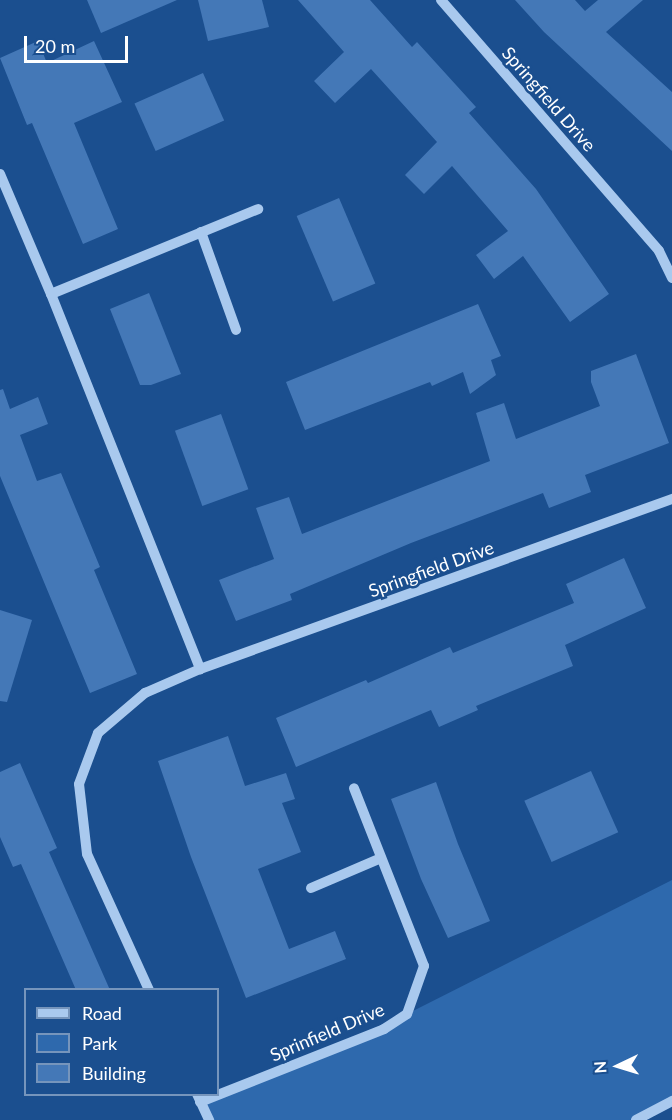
<!DOCTYPE html>
<html>
<head>
<meta charset="utf-8">
<style>
	body { margin:0 }
	#map { position:relative; width:672px; height:1120px; overflow:hidden; background:#1b4f8f; font-family:Lato,sans-serif }
	div>[style] { position:absolute }
	[style*='--x'] { left:calc(var(--x)*1px); top:calc(var(--y)*1px); width:calc(var(--w)*1px); rotate:calc(var(--a)*1deg) }
	.green>* { inset:0; background:#2e69ad }
	.building>* { inset:0; background:#4478b7; transform-origin:0 0 }
	.minor>* { height:10px; margin:-5px; padding:0 5px; transform-origin:5px; border-radius:5px; background:#a9c9ee }
	span { translate:-50% -50%; white-space:nowrap; text-align:center; line-height:1.15; -webkit-text-stroke:5px #1b4f8f; paint-order:stroke }
	.street-label { font-size:18px; color:#fff }
	.legend { position:absolute; left:24px; top:988px; width:195px; height:108px; box-sizing:border-box; background:#1b4f8f; border:2px solid #7695bc; margin:0; padding:8px 10px; list-style:none; font-size:18px; color:#fff }
	.legend li { display:flex; align-items:center; gap:12px; height:30px }
	.legend b { width:30px; border:2px solid #7695bc }
	.north { position:absolute; left:588px; top:1036px; width:60px; height:60px; -webkit-text-stroke:4px #1b4f8f; paint-order:stroke; rotate:266deg; font-size:16px; font-weight:700; line-height:24px; text-align:center; color:#fff }
	.north::after { content:''; display:block; margin:auto; width:21px; height:27px; background:#fff; clip-path:polygon(50% 0,100% 100%,50% 72%,0 100%) }
	.scale { position:absolute; left:24px; top:36px; width:104px; height:27px; box-sizing:border-box; border:3px solid #fff; border-top:0; padding-left:8px; font-size:18px; line-height:21px; white-space:nowrap; color:#fff; -webkit-text-stroke:4px #1b4f8f; paint-order:stroke }
</style>
</head>
<body>
<div id="map">
	<div class="green">
		<div style="clip-path:polygon(672px 880px,672px 1101px,636px 1120px,209px 1120px,200px 1102px,407px 1014px)"></div>
	</div>
	<div class="building">
		<div style="clip-path:polygon(87px 0,177px 0,101px 33px)"></div>
		<div style="clip-path:polygon(198px 0,262px 0,269px 27px,208px 41px)"></div>
		<div style="clip-path:polygon(298px 0,370px 0,412px 47px,417px 42px,476px 107px,469px 113px,536px 189px,609px 294px,570px 322px,523px 256px,494px 279px,476px 255px,508px 231px,452px 166px,424px 194px,405px 175px,437px 142px,371px 69px,335px 103px,314px 81px,344px 52px)"></div>
		<div style="clip-path:polygon(515px 0,575px 0,585px 11px,598px 0,643px 0,606px 32px,672px 92px,672px 151px,544px 32px)"></div>
		<div style="clip-path:polygon(38px 41px,47px 63px,94px 41px,122px 102px,74px 123px,118px 229px,83px 244px,32px 123px,27px 125px,0 58px)"></div>
		<div style="left:203px;top:73px;width:52px;height:75px;rotate:66deg"></div>
		<div style="left:339px;top:198px;width:93px;height:46px;rotate:67deg"></div>
		<div style="clip-path:polygon(149px 293px,181px 374px,151px 385px,140px 385px,110px 309px)"></div>
		<div style="clip-path:polygon(478px 304px,501px 356px,491px 360px,496px 375px,470px 394px,463px 372px,432px 386px,430px 382px,305px 430px,286px 382px)"></div>
		<div style="clip-path:polygon(636px 354px,669px 443px,585px 475px,591px 492px,549px 508px,543px 493px,411px 543px,290px 594px,292px 600px,236px 621px,219px 580px,274px 559px,256px 508px,289px 497px,302px 534px,490px 461px,476px 413px,504px 403px,516px 439px,600px 406px,591px 382px,591px 371px)"></div>
		<div style="clip-path:polygon(3px 389px,10px 409px,38px 397px,48px 424px,20px 435px,37px 481px,61px 473px,100px 567px,94px 570px,137px 674px,90px 693px,0 476px,0 390px)"></div>
		<div style="left:221px;top:414px;width:80px;height:49px;rotate:70deg"></div>
		<div style="clip-path:polygon(624px 558px,646px 608px,565px 645px,573px 666px,476px 706px,478px 710px,439px 727px,431px 710px,296px 767px,276px 718px,366px 680px,368px 683px,450px 647px,453px 653px,574px 603px,566px 584px)"></div>
		<div style="clip-path:polygon(0 610px,32px 620px,7px 702px,0 701px)"></div>
		<div style="clip-path:polygon(228px 736px,245px 786px,286px 773px,295px 799px,282px 803px,301px 852px,258px 869px,289px 949px,335px 931px,346px 959px,246px 998px,191px 857px,158px 761px)"></div>
		<div style="clip-path:polygon(20px 763px,57px 848px,49px 852px,110px 990px,76px 990px,21px 864px,13px 867px,0 837px,0 772px)"></div>
		<div style="left:591px;top:771px;width:67px;height:73px;rotate:66deg"></div>
		<div style="clip-path:polygon(436px 782px,458px 844px,490px 921px,448px 938px,421px 879px,391px 799px)"></div>
	</div>
	<div class="minor">
		<div style="--x:441;--y:0;--w:332;--a:49"></div>
		<div style="--x:659;--y:251;--w:30;--a:64"></div>
		<div style="--x:0;--y:174;--w:130;--a:67"></div>
		<div style="--x:51;--y:294;--w:404;--a:68.3"></div>
		<div style="--x:201;--y:232;--w:104;--a:70.3"></div>
		<div style="--x:51;--y:294;--w:224;--a:-22.3"></div>
		<div style="--x:311;--y:888;--w:76;--a:-23.2"></div>
		<div style="--x:149;--y:990;--w:149;--a:-114.5"></div>
		<div style="--x:87;--y:854;--w:70;--a:-96.5"></div>
		<div style="--x:79;--y:784;--w:54;--a:-69.6"></div>
		<div style="--x:98;--y:733;--w:62;--a:-40.4"></div>
		<div style="--x:145;--y:693;--w:60;--a:-23.6"></div>
		<div style="--x:200;--y:669;--w:502;--a:-19.81"></div>
		<div style="--x:197;--y:1094;--w:29;--a:65"></div>
		<div style="--x:200;--y:1102;--w:198;--a:-21.6"></div>
		<div style="--x:384;--y:1029;--w:27;--a:-33"></div>
		<div style="--x:407;--y:1014;--w:51;--a:-70.5"></div>
		<div style="--x:424;--y:966;--w:191;--a:-111.5"></div>
		<div style="--x:636;--y:1120;--w:41;--a:-27.8"></div>
	</div>
	<div class="street-label">
		<span style="left:549px;top:99px;rotate:49deg">Springfield Drive</span>
		<span style="left:431px;top:569px;rotate:-20deg">Springfield Drive</span>
		<span style="left:327px;top:1032px;rotate:-23deg">Sprinfield Drive</span>
	</div>
	<ul class="legend">
	<li><b style="height:8px;background:#a9c9ee"></b>Road</li>
	<li><b style="height:16px;background:#2e69ad"></b>Park</li>
	<li><b style="height:16px;background:#4478b7"></b>Building</li>
	</ul>
	<div class="north">N</div>
	<div class="scale">20 m</div>
</div>
</body>
</html>
